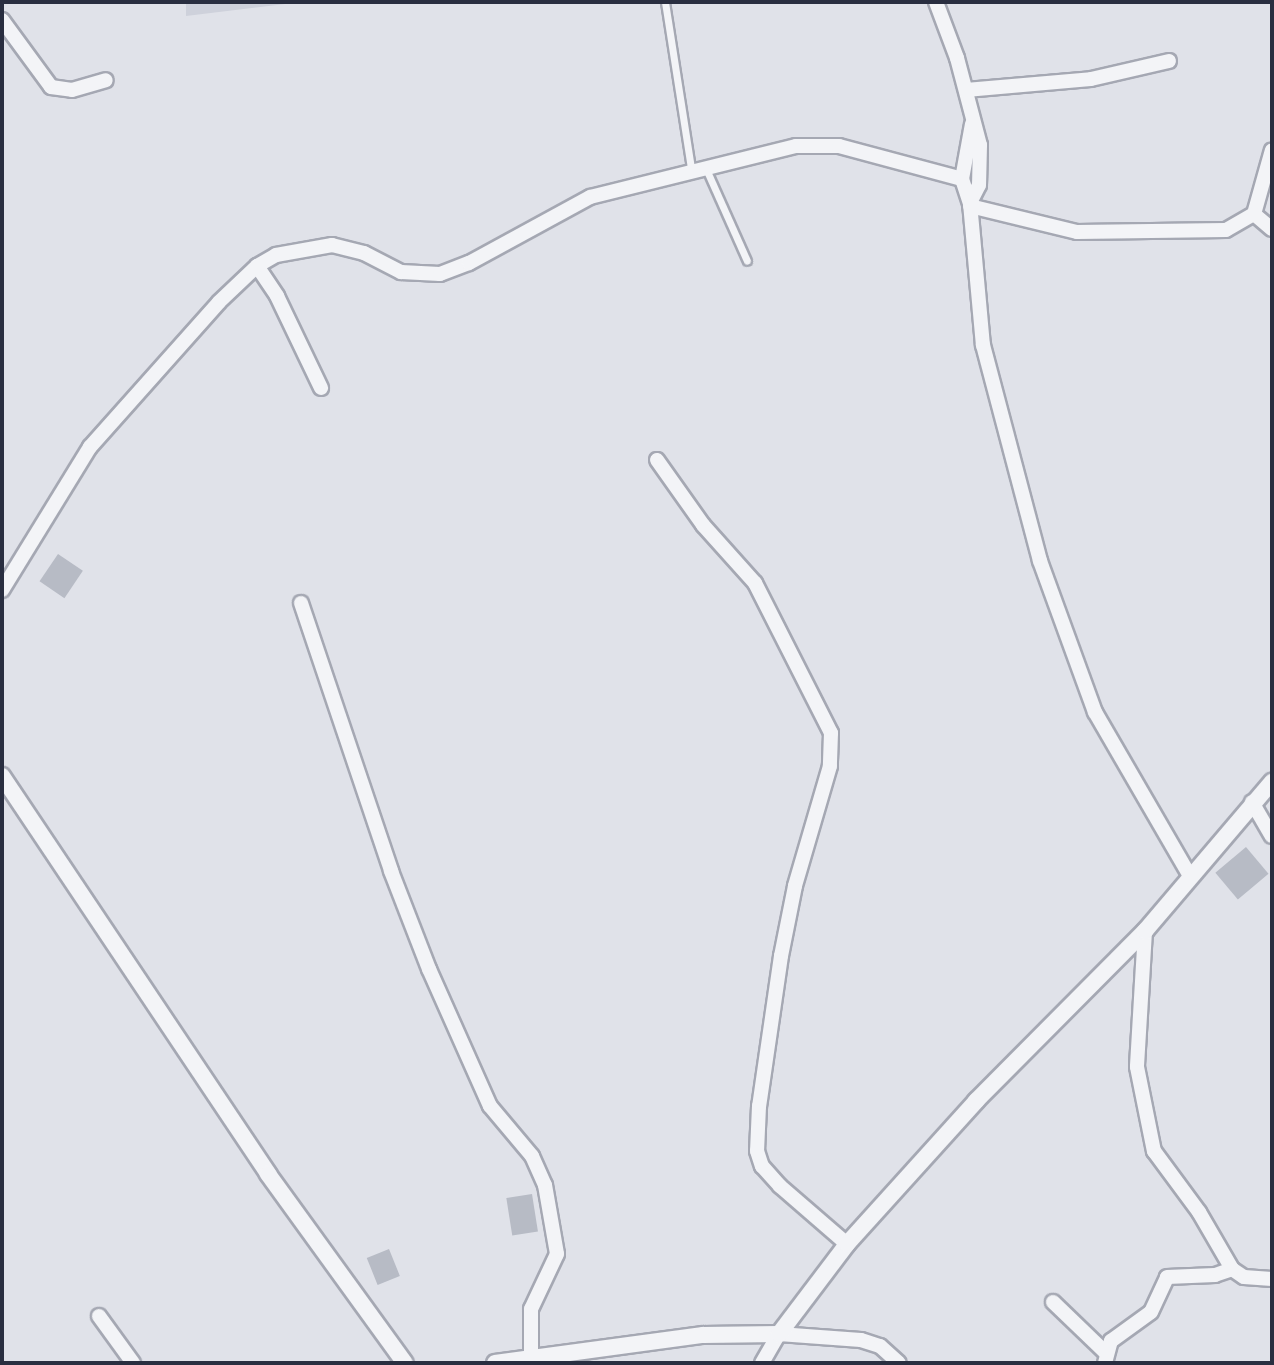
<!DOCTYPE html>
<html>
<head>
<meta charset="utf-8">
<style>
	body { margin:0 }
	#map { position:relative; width:1274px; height:1365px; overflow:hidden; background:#e0e2e9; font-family:"PT Sans",sans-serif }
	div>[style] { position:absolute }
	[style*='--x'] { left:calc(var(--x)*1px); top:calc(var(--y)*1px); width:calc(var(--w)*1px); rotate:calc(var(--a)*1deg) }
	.built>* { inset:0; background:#ced1db }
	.building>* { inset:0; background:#b7bbc5; transform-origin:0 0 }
	.roads { filter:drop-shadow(2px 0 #a5a8b3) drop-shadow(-2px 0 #a5a8b3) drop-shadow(0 2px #a5a8b3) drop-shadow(0 -2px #a5a8b3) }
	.service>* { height:7px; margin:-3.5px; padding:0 3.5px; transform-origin:3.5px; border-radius:3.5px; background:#f3f4f7 }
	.minor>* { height:14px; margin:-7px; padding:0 7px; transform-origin:7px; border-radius:7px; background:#f3f4f7 }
	.tertiary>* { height:16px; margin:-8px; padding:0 8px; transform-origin:8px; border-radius:8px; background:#f3f4f7 }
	span { translate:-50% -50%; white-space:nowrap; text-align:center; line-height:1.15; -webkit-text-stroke:6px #f0f1f6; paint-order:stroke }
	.frame { position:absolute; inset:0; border:4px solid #292e40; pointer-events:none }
</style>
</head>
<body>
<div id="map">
	<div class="built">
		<div style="clip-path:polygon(186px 2px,302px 2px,186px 16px)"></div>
	</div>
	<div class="building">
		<div style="left:58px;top:554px;width:30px;height:33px;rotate:34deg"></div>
		<div style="left:1246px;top:847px;width:35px;height:40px;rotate:50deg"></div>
		<div style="left:532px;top:1194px;width:38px;height:26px;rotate:81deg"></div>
		<div style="left:389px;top:1249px;width:29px;height:24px;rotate:68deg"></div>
	</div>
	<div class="roads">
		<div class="service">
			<div style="--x:665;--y:2;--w:174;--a:81.1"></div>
			<div style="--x:707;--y:171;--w:98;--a:66"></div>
		</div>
		<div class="minor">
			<div style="--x:936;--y:2;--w:60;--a:69.4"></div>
			<div style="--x:957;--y:58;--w:90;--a:75.2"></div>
			<div style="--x:980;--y:145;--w:40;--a:91.4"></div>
			<div style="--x:979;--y:185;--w:20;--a:117"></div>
			<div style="--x:2;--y:20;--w:83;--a:53.8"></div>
			<div style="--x:51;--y:87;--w:21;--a:8"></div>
			<div style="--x:72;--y:90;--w:35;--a:-16"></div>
			<div style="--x:966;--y:90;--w:125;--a:-5"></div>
			<div style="--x:1091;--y:79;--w:80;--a:-13"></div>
			<div style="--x:972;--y:124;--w:56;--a:100.3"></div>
			<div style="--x:962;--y:179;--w:25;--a:72"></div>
			<div style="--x:970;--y:203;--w:143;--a:84.8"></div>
			<div style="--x:983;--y:345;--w:223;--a:75.2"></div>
			<div style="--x:1040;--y:561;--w:161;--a:70"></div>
			<div style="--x:1095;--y:712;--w:190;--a:59.9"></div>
			<div style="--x:970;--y:206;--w:110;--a:13.7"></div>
			<div style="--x:1077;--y:232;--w:149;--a:-0.8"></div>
			<div style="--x:1226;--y:230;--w:32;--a:-30"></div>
			<div style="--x:1254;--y:214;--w:66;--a:-74.3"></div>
			<div style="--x:1254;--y:214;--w:23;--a:40"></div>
			<div style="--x:257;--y:266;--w:36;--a:56"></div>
			<div style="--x:277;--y:296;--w:102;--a:64.4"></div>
			<div style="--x:657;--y:460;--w:80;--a:54.7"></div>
			<div style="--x:703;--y:525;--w:78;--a:48.1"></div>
			<div style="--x:755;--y:583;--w:168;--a:63.1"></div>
			<div style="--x:831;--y:733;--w:33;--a:92"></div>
			<div style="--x:830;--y:766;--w:125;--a:106.3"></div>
			<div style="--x:795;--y:886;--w:71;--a:101.3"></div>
			<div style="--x:781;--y:956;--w:152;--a:98.3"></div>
			<div style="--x:759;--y:1106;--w:45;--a:92.5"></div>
			<div style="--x:757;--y:1151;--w:16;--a:72"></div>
			<div style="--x:762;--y:1166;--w:27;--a:48"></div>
			<div style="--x:780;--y:1186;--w:89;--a:40.9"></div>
			<div style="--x:2;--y:590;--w:168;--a:-58.4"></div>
			<div style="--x:90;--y:447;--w:194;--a:-48.3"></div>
			<div style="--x:219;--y:302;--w:52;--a:-43.5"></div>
			<div style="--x:257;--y:266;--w:22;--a:-30"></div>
			<div style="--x:276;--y:255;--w:57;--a:-10.1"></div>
			<div style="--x:332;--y:245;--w:33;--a:14"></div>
			<div style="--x:364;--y:253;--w:42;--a:27.2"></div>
			<div style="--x:401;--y:272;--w:39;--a:3"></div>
			<div style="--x:440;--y:274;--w:31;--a:-21"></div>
			<div style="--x:469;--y:263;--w:138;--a:-28.6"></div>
			<div style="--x:590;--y:197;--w:212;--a:-13.9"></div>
			<div style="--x:796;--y:146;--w:43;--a:0"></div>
			<div style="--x:839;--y:146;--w:127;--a:15"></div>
			<div style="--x:301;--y:603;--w:283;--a:71.4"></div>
			<div style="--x:391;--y:871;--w:105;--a:68.8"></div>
			<div style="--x:429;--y:969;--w:150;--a:66"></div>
			<div style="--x:490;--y:1106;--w:65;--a:50"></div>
			<div style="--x:532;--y:1156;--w:32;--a:66"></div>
			<div style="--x:545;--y:1185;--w:70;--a:80.1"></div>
			<div style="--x:557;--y:1254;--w:61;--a:115.3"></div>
			<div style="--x:531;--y:1309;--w:51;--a:90"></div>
			<div style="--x:1252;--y:802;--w:39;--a:60"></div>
			<div style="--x:1145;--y:931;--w:136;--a:93.4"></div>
			<div style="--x:1137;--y:1067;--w:86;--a:78.6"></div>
			<div style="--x:1154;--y:1151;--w:76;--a:53.6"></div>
			<div style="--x:1199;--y:1212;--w:66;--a:59.9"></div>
			<div style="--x:1232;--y:1269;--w:14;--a:34"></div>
			<div style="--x:1244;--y:1277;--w:28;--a:4"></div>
			<div style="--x:1053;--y:1302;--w:72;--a:43.9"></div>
			<div style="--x:99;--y:1316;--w:58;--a:54.1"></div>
			<div style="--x:762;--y:1363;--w:34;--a:-60"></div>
			<div style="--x:779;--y:1334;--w:82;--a:4.2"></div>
			<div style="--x:861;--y:1340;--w:20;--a:18"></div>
			<div style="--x:880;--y:1346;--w:25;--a:42"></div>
			<div style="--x:1105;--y:1363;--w:23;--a:-75"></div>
			<div style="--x:1111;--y:1341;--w:49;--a:-35.9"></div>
			<div style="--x:1151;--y:1312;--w:38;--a:-65"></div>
			<div style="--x:1167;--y:1277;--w:48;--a:-2.4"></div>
			<div style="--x:1215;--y:1275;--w:18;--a:-19"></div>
		</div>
		<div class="tertiary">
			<div style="--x:2;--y:776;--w:479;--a:56.2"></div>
			<div style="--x:268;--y:1174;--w:233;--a:54.1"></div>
			<div style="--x:495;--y:1363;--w:210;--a:-7.7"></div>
			<div style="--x:703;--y:1335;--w:76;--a:-0.8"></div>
			<div style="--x:779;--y:1334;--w:113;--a:-52.9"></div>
			<div style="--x:847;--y:1244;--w:193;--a:-47.9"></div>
			<div style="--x:976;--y:1101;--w:240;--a:-45.2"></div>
			<div style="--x:1145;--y:931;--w:196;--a:-49.6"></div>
		</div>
	</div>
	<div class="frame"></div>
</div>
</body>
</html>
